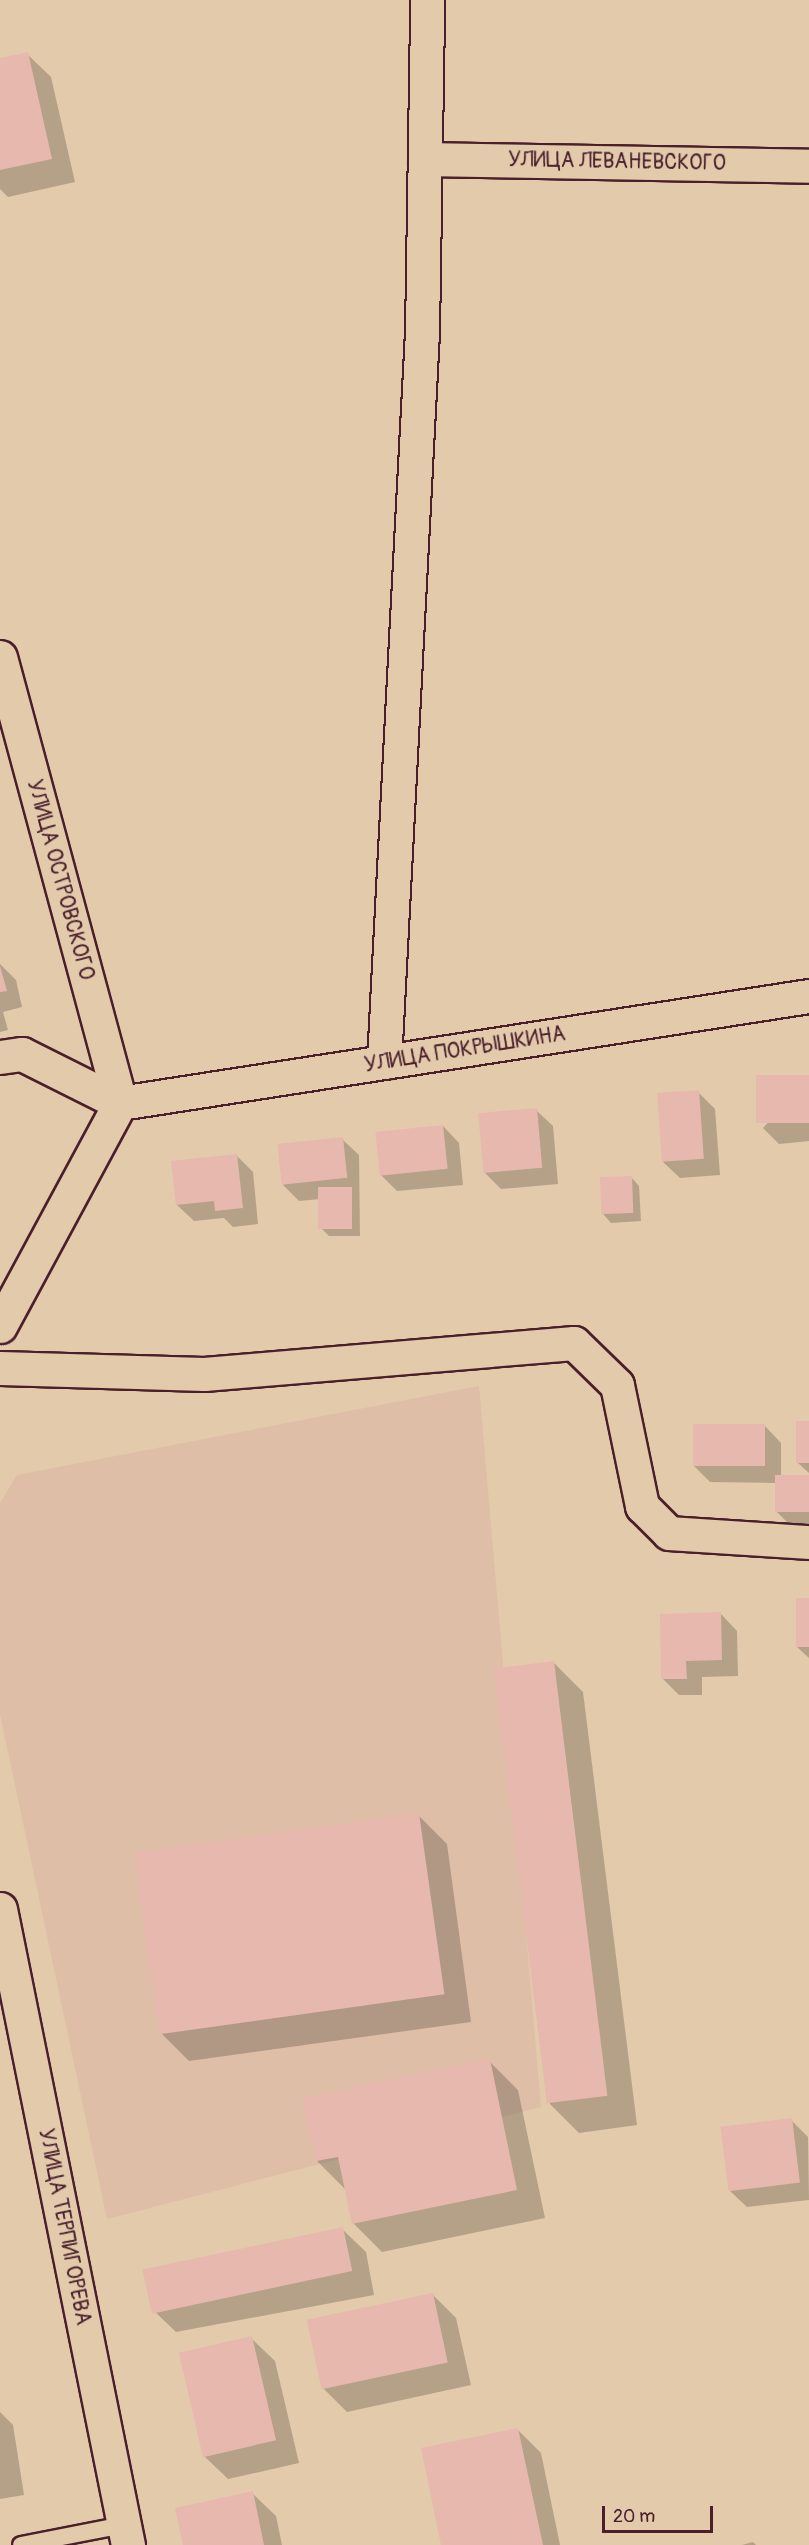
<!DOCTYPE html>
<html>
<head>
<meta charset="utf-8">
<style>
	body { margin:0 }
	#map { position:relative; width:809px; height:2545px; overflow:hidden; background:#e2caab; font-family:Pangolin,sans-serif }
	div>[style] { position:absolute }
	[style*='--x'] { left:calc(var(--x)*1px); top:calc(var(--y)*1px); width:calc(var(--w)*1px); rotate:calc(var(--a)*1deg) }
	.built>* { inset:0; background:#debea7 }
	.shadow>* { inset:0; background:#0003 }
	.building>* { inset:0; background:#e7b8ae; transform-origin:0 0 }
	.roads { filter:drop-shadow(2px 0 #4a1f2b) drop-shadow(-2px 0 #4a1f2b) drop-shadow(0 2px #4a1f2b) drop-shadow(0 -2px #4a1f2b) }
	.lane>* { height:16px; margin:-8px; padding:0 8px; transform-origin:8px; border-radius:8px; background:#e2caab }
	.street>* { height:33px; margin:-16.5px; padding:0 16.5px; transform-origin:16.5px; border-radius:16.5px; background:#e2caab }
	.secondary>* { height:33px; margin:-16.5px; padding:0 16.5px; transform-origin:16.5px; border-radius:16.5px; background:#e2caab }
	span { translate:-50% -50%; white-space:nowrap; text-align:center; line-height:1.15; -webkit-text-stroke:4.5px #e2caab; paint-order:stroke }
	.street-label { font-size:21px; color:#4a1f2b }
	.scale { position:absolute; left:602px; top:2506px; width:111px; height:27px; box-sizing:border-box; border:3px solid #4a1f2b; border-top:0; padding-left:8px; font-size:18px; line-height:21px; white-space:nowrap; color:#4a1f2b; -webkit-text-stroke:4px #e2caab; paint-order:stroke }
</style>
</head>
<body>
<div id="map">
	<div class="built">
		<div style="clip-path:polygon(479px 1386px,541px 2107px,107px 2219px,0 1714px,0 1503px,17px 1475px)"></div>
	</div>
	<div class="shadow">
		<div style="clip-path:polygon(27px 54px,51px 77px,75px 182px,8px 197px,0 189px,0 60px)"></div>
		<div style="clip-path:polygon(0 964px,16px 980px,22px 1007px,3px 1012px,8px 1030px,0 1032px)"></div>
		<div style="clip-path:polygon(809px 1077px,809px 1141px,779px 1144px,763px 1128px)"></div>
		<div style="clip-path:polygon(698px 1092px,715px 1109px,720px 1175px,680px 1178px,663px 1162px)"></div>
		<div style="clip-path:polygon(536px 1110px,553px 1126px,558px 1184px,501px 1189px,485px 1173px)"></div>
		<div style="clip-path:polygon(443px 1126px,459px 1143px,463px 1185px,397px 1191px,380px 1174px)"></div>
		<div style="clip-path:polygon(342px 1139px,359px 1155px,360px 1236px,329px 1236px,321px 1228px,320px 1199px,299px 1201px,283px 1185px)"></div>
		<div style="clip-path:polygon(236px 1155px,253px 1172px,258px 1224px,233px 1227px,224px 1218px,194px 1221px,177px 1205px)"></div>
		<div style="clip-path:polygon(631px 1177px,639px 1186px,641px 1221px,611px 1223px,603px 1214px)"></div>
		<div style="clip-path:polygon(809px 1422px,809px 1473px,798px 1463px)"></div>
		<div style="clip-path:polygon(765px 1426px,781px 1443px,781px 1476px,809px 1476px,809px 1528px,793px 1528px,776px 1511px,777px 1483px,710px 1482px,694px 1466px)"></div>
		<div style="clip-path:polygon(809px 1600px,809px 1658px,797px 1647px)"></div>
		<div style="clip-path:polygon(721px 1614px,737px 1631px,738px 1676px,702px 1677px,702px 1695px,679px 1695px,663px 1679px)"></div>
		<div style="clip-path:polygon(554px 1663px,583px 1692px,637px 2125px,579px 2133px,550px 2104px)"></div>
		<div style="clip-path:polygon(418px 1815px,447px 1844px,471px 2022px,189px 2061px,160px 2032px)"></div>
		<div style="clip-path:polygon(489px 2061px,518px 2090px,545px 2218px,382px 2252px,353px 2223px,346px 2190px,317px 2161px)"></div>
		<div style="clip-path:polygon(791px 2120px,808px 2137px,809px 2200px,747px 2207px,730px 2191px)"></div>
		<div style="clip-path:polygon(342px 2229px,366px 2252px,374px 2295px,176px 2332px,152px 2309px)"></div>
		<div style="clip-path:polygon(433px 2295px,456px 2318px,471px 2385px,347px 2412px,323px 2388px)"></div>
		<div style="clip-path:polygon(251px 2338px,275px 2361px,299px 2463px,228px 2479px,204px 2456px)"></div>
		<div style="clip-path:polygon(0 2412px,13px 2425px,24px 2495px,0 2499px)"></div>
		<div style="clip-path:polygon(518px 2430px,541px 2453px,560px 2545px,443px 2545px)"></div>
		<div style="clip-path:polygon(252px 2493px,276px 2516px,282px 2545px,184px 2545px)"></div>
		<div style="clip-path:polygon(753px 2542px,756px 2545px,742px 2545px)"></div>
	</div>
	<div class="building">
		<div style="clip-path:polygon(28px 52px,52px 159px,0 170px,0 58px)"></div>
		<div style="clip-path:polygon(0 966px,7px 991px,0 992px)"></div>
		<div style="left:809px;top:1075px;width:48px;height:53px;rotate:90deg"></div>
		<div style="left:699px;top:1090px;width:69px;height:42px;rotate:86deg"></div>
		<div style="left:537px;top:1108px;width:60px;height:59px;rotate:85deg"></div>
		<div style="left:443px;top:1125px;width:44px;height:68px;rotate:84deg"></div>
		<div style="left:343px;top:1137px;width:41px;height:66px;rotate:84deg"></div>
		<div style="clip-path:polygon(237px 1154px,243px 1208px,215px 1211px,214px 1201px,176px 1205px,171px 1161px)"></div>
		<div style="left:632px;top:1176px;width:37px;height:32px;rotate:88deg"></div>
		<div style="left:318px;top:1187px;width:34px;height:42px"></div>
		<div style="left:796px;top:1421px;width:13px;height:42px"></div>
		<div style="left:693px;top:1424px;width:72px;height:42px"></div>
		<div style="left:775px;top:1475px;width:34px;height:37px"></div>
		<div style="left:796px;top:1598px;width:13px;height:49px"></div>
		<div style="clip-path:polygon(721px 1612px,722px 1660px,686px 1661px,687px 1679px,661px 1679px,660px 1614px)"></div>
		<div style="left:554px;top:1661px;width:438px;height:61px;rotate:83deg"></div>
		<div style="left:419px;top:1813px;width:183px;height:288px;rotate:82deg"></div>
		<div style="clip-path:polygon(490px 2059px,517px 2190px,352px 2224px,338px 2157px,316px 2161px,302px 2098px)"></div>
		<div style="left:792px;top:2118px;width:65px;height:72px;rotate:83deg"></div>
		<div style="left:343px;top:2227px;width:45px;height:205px;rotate:78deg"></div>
		<div style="left:433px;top:2293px;width:71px;height:129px;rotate:78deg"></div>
		<div style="left:252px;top:2336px;width:107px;height:75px;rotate:77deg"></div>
		<div style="clip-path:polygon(518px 2428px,543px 2545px,441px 2545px,421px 2448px)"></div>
		<div style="clip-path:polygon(253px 2491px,264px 2545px,183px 2545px,175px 2508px)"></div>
	</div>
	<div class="roads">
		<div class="lane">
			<div style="--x:21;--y:2545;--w:105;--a:-11"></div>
		</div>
		<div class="street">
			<div style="--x:425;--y:159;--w:384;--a:1"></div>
			<div style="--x:0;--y:1057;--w:22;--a:-8"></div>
			<div style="--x:22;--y:1054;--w:110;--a:26.6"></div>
			<div style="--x:384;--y:1062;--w:730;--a:-87.02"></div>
			<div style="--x:422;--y:333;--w:333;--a:-89.1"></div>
			<div style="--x:0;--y:1368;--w:204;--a:1.7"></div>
			<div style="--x:204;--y:1374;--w:371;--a:-4.8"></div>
			<div style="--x:574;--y:1343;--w:60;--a:44.3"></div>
			<div style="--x:617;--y:1385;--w:124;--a:78.3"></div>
			<div style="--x:642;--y:1506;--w:38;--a:45"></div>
			<div style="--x:669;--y:1533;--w:140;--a:3.7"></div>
		</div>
		<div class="secondary">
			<div style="--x:0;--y:657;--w:462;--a:74.9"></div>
			<div style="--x:120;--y:1103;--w:697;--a:-8.83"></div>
			<div style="--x:0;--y:1326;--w:253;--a:-61.7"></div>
			<div style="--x:0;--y:1909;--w:649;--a:78.62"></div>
		</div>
	</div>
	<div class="street-label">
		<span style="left:617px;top:162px;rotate:1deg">УЛИЦА ЛЕВАНЕВСКОГО</span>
		<span style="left:60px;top:880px;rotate:75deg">УЛИЦА ОСТРОВСКОГО</span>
		<span style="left:465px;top:1050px;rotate:-9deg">УЛИЦА ПОКРЫШКИНА</span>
		<span style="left:64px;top:2227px;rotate:79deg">УЛИЦА ТЕРПИГОРЕВА</span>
	</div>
	<div class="scale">20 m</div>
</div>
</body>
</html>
